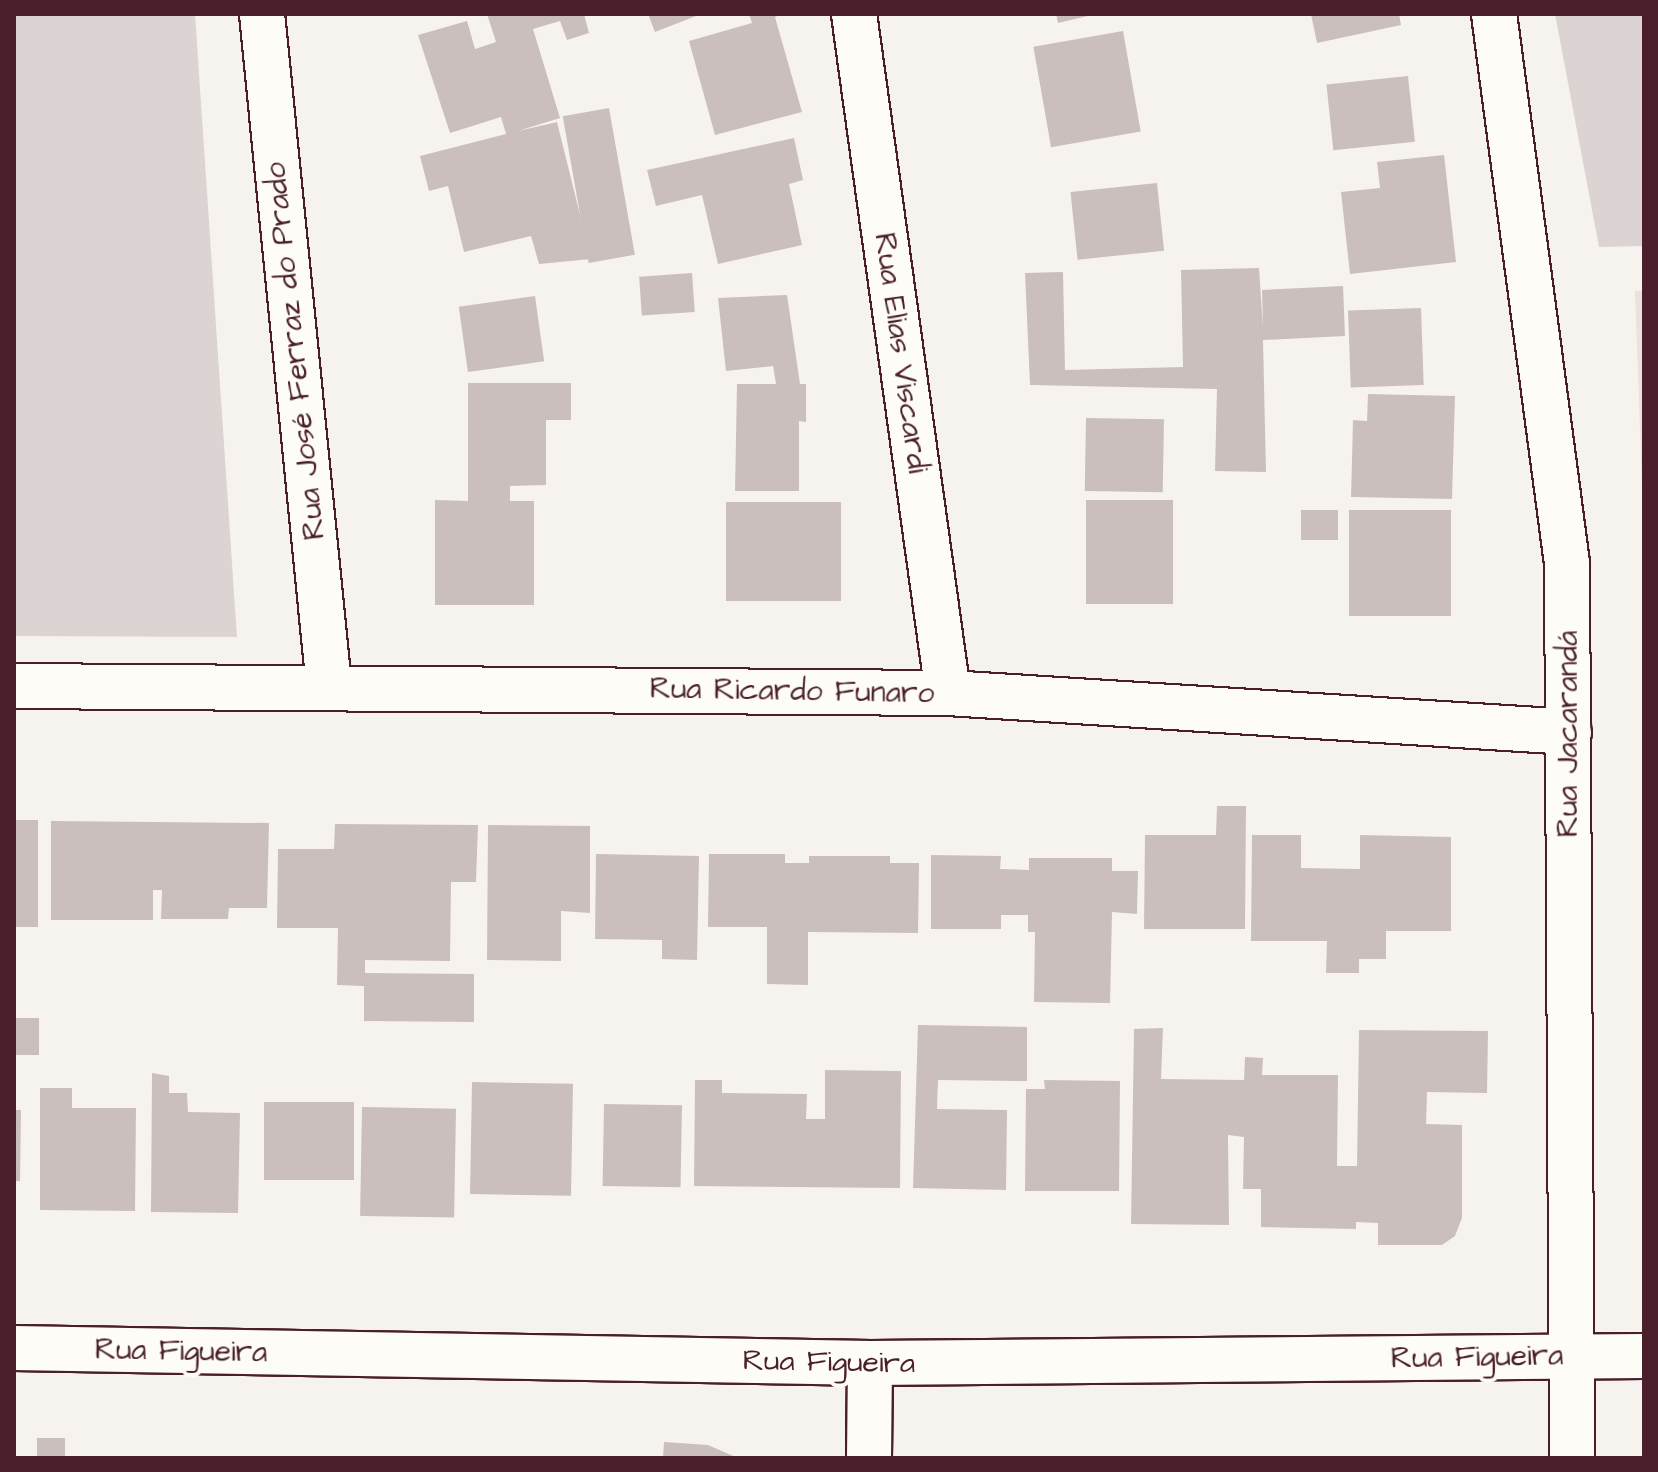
<!DOCTYPE html>
<html>
<head>
<meta charset="utf-8">
<style>
	body { margin:0 }
	#map { position:relative; width:1658px; height:1472px; overflow:hidden; background:#f6f3ef; font-family:"Architects Daughter",sans-serif }
	div>[style] { position:absolute }
	[style*='--x'] { left:calc(var(--x)*1px); top:calc(var(--y)*1px); width:calc(var(--w)*1px); rotate:calc(var(--a)*1deg) }
	.built>* { inset:0; background:#e9e3e0 }
	.green>* { inset:0; background:#dcd4d2 }
	.building>* { inset:0; background:#cbbfbe; transform-origin:0 0 }
	.roads { filter:drop-shadow(2px 0 #4a1f2b) drop-shadow(-2px 0 #4a1f2b) drop-shadow(0 2px #4a1f2b) drop-shadow(0 -2px #4a1f2b) }
	.minor>* { height:44px; margin:-22px; padding:0 22px; transform-origin:22px; border-radius:22px; background:#fdfcf7 }
	.tertiary>* { height:44px; margin:-22px; padding:0 22px; transform-origin:22px; border-radius:22px; background:#fdfcf7 }
	span { translate:-50% -50%; white-space:nowrap; text-align:center; line-height:1.15; -webkit-text-stroke:8px #fdfcf7; paint-order:stroke }
	.street-label { font-size:30px; color:#4a1f2b }
	.frame { position:absolute; inset:0; border:16px solid #4a1f2b; pointer-events:none }
</style>
</head>
<body>
<div id="map">
	<div class="built">
		<div style="clip-path:polygon(1635px 291px,1644px 291px,1644px 540px)"></div>
	</div>
	<div class="green">
		<div style="clip-path:polygon(14px 14px,195px 14px,237px 637px,14px 636px)"></div>
		<div style="clip-path:polygon(1555px 14px,1644px 14px,1644px 246px,1599px 247px)"></div>
	</div>
	<div class="building">
		<div style="clip-path:polygon(487px 14px,584px 14px,589px 33px,567px 40px,560px 21px,533px 29px,560px 118px,518px 131px,557px 122px,591px 259px,539px 264px,531px 236px,464px 252px,448px 186px,429px 191px,420px 156px,506px 134px,501px 117px,450px 133px,418px 35px,467px 21px,475px 49px,496px 42px)"></div>
		<div style="clip-path:polygon(648px 14px,701px 14px,655px 32px)"></div>
		<div style="clip-path:polygon(749px 14px,782px 14px,775px 17px,802px 112px,715px 135px,689px 41px,752px 23px)"></div>
		<div style="clip-path:polygon(1056px 14px,1092px 14px,1092px 15px,1058px 23px)"></div>
		<div style="clip-path:polygon(1311px 14px,1399px 14px,1401px 25px,1317px 43px)"></div>
		<div style="left:1123px;top:31px;width:102px;height:91px;rotate:80deg"></div>
		<div style="left:1408px;top:76px;width:66px;height:82px;rotate:84deg"></div>
		<div style="left:609px;top:108px;width:149px;height:47px;rotate:80deg"></div>
		<div style="clip-path:polygon(794px 138px,803px 180px,789px 184px,802px 245px,718px 264px,702px 195px,656px 206px,647px 170px)"></div>
		<div style="clip-path:polygon(1444px 155px,1456px 262px,1350px 274px,1341px 192px,1380px 188px,1377px 162px)"></div>
		<div style="left:1157px;top:183px;width:68px;height:87px;rotate:84deg"></div>
		<div style="clip-path:polygon(1259px 268px,1263px 328px,1262px 290px,1343px 286px,1345px 336px,1263px 340px,1266px 472px,1215px 471px,1217px 389px,1030px 385px,1025px 273px,1063px 272px,1065px 370px,1183px 367px,1181px 270px)"></div>
		<div style="left:692px;top:273px;width:39px;height:53px;rotate:86deg"></div>
		<div style="clip-path:polygon(787px 295px,800px 384px,806px 384px,806px 422px,799px 421px,799px 491px,735px 491px,737px 384px,776px 384px,773px 366px,726px 371px,718px 298px)"></div>
		<div style="left:535px;top:296px;width:66px;height:77px;rotate:82deg"></div>
		<div style="left:1421px;top:308px;width:77px;height:73px;rotate:88deg"></div>
		<div style="clip-path:polygon(468px 383px,571px 383px,571px 420px,546px 420px,546px 485px,510px 486px,510px 501px,534px 501px,534px 605px,435px 605px,435px 500px,468px 501px)"></div>
		<div style="clip-path:polygon(1368px 394px,1455px 396px,1452px 499px,1351px 497px,1353px 420px,1367px 421px)"></div>
		<div style="left:1086px;top:418px;width:78px;height:73px;rotate:1deg"></div>
		<div style="left:1086px;top:500px;width:87px;height:104px"></div>
		<div style="left:726px;top:502px;width:115px;height:99px"></div>
		<div style="left:1301px;top:510px;width:37px;height:30px"></div>
		<div style="left:1349px;top:510px;width:102px;height:106px"></div>
		<div style="clip-path:polygon(1217px 806px,1246px 806px,1245px 929px,1144px 929px,1145px 835px,1216px 835px)"></div>
		<div style="left:14px;top:820px;width:24px;height:107px"></div>
		<div style="clip-path:polygon(51px 821px,269px 823px,267px 908px,229px 908px,228px 919px,161px 919px,162px 890px,153px 890px,153px 920px,51px 920px)"></div>
		<div style="clip-path:polygon(335px 824px,478px 825px,476px 882px,451px 882px,450px 961px,365px 960px,365px 973px,474px 974px,474px 1022px,364px 1021px,364px 986px,337px 985px,338px 928px,277px 928px,278px 849px,334px 849px)"></div>
		<div style="clip-path:polygon(488px 825px,590px 826px,590px 913px,561px 911px,561px 961px,487px 960px)"></div>
		<div style="clip-path:polygon(1252px 835px,1301px 835px,1301px 868px,1360px 869px,1360px 835px,1451px 837px,1451px 931px,1386px 931px,1386px 959px,1359px 959px,1359px 973px,1326px 973px,1327px 941px,1251px 941px)"></div>
		<div style="clip-path:polygon(596px 854px,699px 856px,697px 960px,662px 959px,662px 940px,595px 939px)"></div>
		<div style="clip-path:polygon(709px 854px,785px 854px,785px 863px,809px 863px,809px 856px,890px 856px,890px 863px,919px 863px,918px 933px,808px 932px,808px 985px,767px 984px,767px 927px,708px 927px)"></div>
		<div style="clip-path:polygon(931px 855px,1001px 856px,1000px 869px,1029px 870px,1029px 858px,1112px 858px,1112px 871px,1138px 871px,1137px 914px,1112px 912px,1110px 1003px,1034px 1002px,1035px 932px,1028px 932px,1028px 915px,1001px 915px,1001px 929px,931px 929px)"></div>
		<div style="left:14px;top:1018px;width:25px;height:37px"></div>
		<div style="clip-path:polygon(918px 1025px,1027px 1027px,1027px 1081px,938px 1080px,937px 1109px,1007px 1110px,1006px 1190px,913px 1188px)"></div>
		<div style="clip-path:polygon(1163px 1028px,1161px 1079px,1244px 1080px,1245px 1057px,1263px 1058px,1262px 1075px,1338px 1075px,1337px 1166px,1357px 1166px,1359px 1030px,1488px 1031px,1487px 1093px,1427px 1092px,1426px 1124px,1462px 1125px,1462px 1218px,1455px 1236px,1442px 1245px,1378px 1245px,1378px 1223px,1356px 1222px,1356px 1229px,1261px 1227px,1261px 1189px,1243px 1189px,1244px 1137px,1228px 1135px,1229px 1225px,1131px 1224px,1134px 1029px)"></div>
		<div style="clip-path:polygon(825px 1070px,901px 1071px,900px 1188px,694px 1186px,695px 1080px,722px 1080px,722px 1093px,807px 1094px,806px 1119px,825px 1119px)"></div>
		<div style="clip-path:polygon(152px 1073px,169px 1076px,169px 1093px,187px 1093px,188px 1112px,240px 1113px,238px 1213px,151px 1212px)"></div>
		<div style="clip-path:polygon(1044px 1080px,1120px 1081px,1119px 1191px,1025px 1191px,1026px 1089px,1045px 1089px)"></div>
		<div style="left:472px;top:1082px;width:101px;height:112px;rotate:1deg"></div>
		<div style="clip-path:polygon(40px 1088px,72px 1088px,72px 1108px,136px 1108px,135px 1211px,40px 1210px)"></div>
		<div style="left:264px;top:1102px;width:90px;height:78px"></div>
		<div style="left:604px;top:1104px;width:78px;height:82px;rotate:1deg"></div>
		<div style="left:362px;top:1107px;width:94px;height:109px;rotate:1deg"></div>
		<div style="clip-path:polygon(14px 1110px,21px 1110px,20px 1181px,14px 1181px)"></div>
		<div style="left:37px;top:1438px;width:28px;height:20px"></div>
		<div style="clip-path:polygon(664px 1442px,708px 1445px,738px 1458px,663px 1458px)"></div>
	</div>
	<div class="roads">
		<div class="minor">
			<div style="--x:262;--y:14;--w:676;--a:84.31"></div>
			<div style="--x:854;--y:14;--w:685;--a:82.12"></div>
			<div style="--x:1494;--y:14;--w:554;--a:82.43"></div>
			<div style="--x:1567;--y:563;--w:895;--a:89.68"></div>
			<div style="--x:14;--y:686;--w:934;--a:0.43"></div>
			<div style="--x:948;--y:693;--w:622;--a:3.59"></div>
		</div>
		<div class="tertiary">
			<div style="--x:14;--y:1348;--w:856;--a:1"></div>
			<div style="--x:870;--y:1363;--w:774;--a:-0.52"></div>
			<div style="--x:869;--y:1458;--w:95;--a:-89.4"></div>
		</div>
	</div>
	<div class="street-label">
		<span style="left:295px;top:351px;rotate:-96deg">Rua José Ferraz do Prado</span>
		<span style="left:901px;top:353px;rotate:82deg">Rua Elias Viscardi</span>
		<span style="left:792px;top:691px;rotate:1deg">Rua Ricardo Funaro</span>
		<span style="left:1568px;top:734px;rotate:-90deg">Rua Jacarandá</span>
		<span style="left:181px;top:1351px;rotate:1deg">Rua Figueira</span>
		<span style="left:1477px;top:1357px;rotate:-1deg">Rua Figueira</span>
		<span style="left:829px;top:1362px;rotate:1deg">Rua Figueira</span>
	</div>
	<div class="frame"></div>
</div>
</body>
</html>
